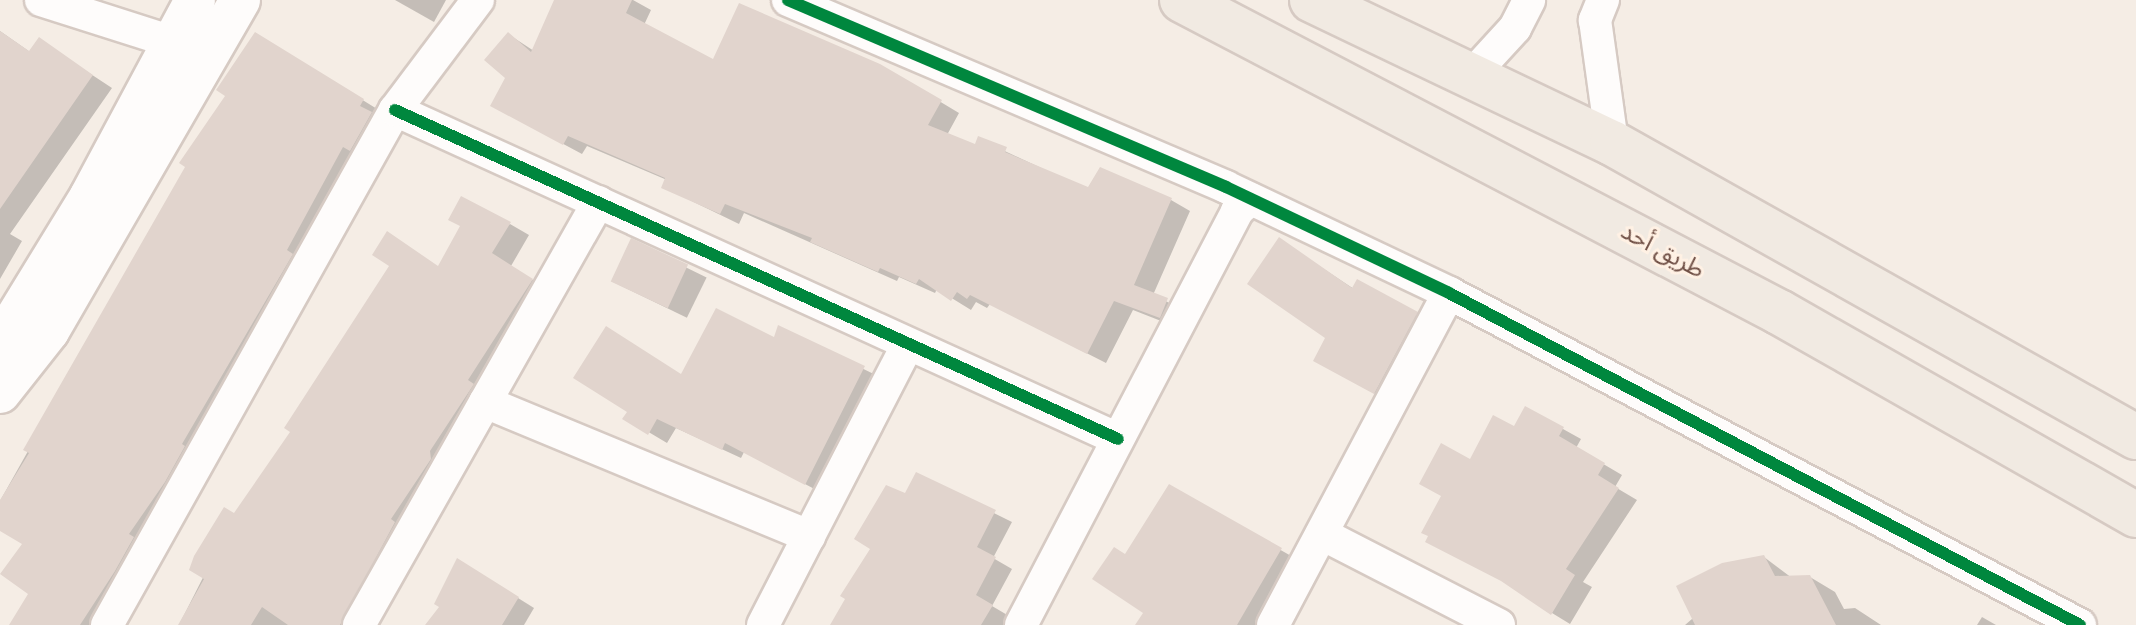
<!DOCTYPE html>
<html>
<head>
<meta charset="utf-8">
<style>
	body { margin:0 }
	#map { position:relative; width:2136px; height:625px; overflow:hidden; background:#f5ede5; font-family:Montserrat,"Noto Sans Arabic",sans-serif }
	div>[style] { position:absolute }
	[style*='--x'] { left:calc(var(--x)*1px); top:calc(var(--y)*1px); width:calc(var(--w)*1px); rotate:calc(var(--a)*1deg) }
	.shadow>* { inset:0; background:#0003; transform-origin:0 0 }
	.building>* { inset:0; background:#e1d4cd; transform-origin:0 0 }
	.roads { filter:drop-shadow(2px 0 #d6cac3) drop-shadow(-2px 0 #d6cac3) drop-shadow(0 2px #d6cac3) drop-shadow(0 -2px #d6cac3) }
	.minor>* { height:32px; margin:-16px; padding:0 16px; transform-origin:16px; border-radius:16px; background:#fefcfb }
	.tertiary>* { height:40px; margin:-20px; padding:0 20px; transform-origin:20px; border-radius:20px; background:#fefcfb }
	.primary>* { height:44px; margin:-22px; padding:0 22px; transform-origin:22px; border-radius:22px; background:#f1eae2 }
	.cycleway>* { height:12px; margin:-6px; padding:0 6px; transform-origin:6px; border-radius:6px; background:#00873e }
	span { translate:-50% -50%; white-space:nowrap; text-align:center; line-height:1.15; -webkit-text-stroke:6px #fff1e4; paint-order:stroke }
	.street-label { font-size:24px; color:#715147 }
</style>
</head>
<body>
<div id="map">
	<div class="shadow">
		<div style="clip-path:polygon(395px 0,446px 0,434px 22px)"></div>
		<div style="clip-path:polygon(556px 0,633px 0,651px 10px,644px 25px,713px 61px,879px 65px,959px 113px,947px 135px,976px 147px,979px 139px,1088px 190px,1101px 169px,1171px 200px,1190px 211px,1153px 295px,1186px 311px,1179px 328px,1133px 310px,1106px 363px,990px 304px,987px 308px,976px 302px,971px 310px,937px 289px,935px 293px,899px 277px,897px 281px,744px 213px,739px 224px,663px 187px,667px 180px,587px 146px,582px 154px,511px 116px,508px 34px,534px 51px)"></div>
		<div style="clip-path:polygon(0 31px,30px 52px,39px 40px,112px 88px,10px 234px,22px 241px,0 279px)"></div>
		<div style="clip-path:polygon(275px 46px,382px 112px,108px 625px,11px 625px,31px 593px,24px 544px,0 528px,0 501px,188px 166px)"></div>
		<div style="clip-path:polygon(510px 224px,529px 235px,511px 266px,551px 292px,363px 625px,179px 625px,234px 516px,440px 268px)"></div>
		<div style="clip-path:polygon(1280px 240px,1354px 289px,1436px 325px,1394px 404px,1335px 372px,1328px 337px)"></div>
		<div style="left:632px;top:241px;width:83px;height:45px;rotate:26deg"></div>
		<div style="clip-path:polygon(779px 328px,882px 378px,824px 494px,744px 452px,741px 458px,676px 428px,667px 443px,625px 418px,682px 376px,775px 340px)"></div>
		<div style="clip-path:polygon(1515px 429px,1563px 429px,1581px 439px,1576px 448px,1622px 475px,1615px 487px,1637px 500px,1583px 582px,1592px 587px,1570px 624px,1552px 613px,1471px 462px)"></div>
		<div style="clip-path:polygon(917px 475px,1012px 522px,993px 558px,1012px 569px,992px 606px,1009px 616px,1004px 625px,834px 625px)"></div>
		<div style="clip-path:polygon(1170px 487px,1300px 561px,1262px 625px,1137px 625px,1145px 612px,1126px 556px)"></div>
		<div style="clip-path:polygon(1764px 557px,1792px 578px,1810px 577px,1835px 592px,1844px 609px,1855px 608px,1881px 625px,1685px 625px)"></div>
		<div style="clip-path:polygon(475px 571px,534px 608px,524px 625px,427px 625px)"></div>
		<div style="clip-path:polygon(1982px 617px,1996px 625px,1977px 625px)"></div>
	</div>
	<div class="building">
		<div style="clip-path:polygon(554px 0,632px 0,626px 13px,713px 59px,739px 3px,880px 64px,942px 100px,928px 125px,975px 144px,978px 136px,1007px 147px,1005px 152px,1088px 187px,1100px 167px,1172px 198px,1134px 285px,1168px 298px,1160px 318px,1114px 301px,1087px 354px,970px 295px,967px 299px,957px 292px,951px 301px,919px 279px,916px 284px,880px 268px,878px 272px,810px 242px,812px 238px,725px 204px,720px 214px,661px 188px,665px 178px,568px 136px,563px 145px,490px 106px,505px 78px,484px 60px,508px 32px,531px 52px)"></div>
		<div style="clip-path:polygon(0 31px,29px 51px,39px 37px,93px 75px,0 209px)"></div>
		<div style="clip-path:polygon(255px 32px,364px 99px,360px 106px,372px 112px,350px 151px,343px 147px,287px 250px,293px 254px,182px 444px,185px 446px,165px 482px,129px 534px,134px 537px,115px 571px,80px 625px,9px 625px,28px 594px,0 574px,22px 544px,0 531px,0 500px,29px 453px,23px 450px,185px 167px,179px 163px,225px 96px,216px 90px)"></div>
		<div style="clip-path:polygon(461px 196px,511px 222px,492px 253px,533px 279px,468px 380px,474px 384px,430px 451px,431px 459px,391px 519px,395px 522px,340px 625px,288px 625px,262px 607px,251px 625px,178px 625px,204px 579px,189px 570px,194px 556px,224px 507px,234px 513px,290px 432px,284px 428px,389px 266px,372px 255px,387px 231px,438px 266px,460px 226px,448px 220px)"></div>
		<div style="clip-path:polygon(1279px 237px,1352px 288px,1357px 279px,1418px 312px,1374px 394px,1313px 361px,1325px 338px,1247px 284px)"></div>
		<div style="left:631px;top:238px;width:63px;height:48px;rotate:25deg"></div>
		<div style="clip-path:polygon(716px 308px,774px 337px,778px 325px,865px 366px,805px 485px,725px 443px,722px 450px,657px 419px,648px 435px,622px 419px,627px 412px,573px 378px,606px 326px,681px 374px)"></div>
		<div style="clip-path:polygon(1525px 406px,1564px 427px,1559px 436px,1605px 463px,1598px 475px,1619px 488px,1566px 569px,1575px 575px,1551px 615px,1501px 581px,1425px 542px,1428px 536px,1421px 533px,1441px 496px,1419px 484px,1441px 443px,1470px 459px,1493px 415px,1514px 426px)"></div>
		<div style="clip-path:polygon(916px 472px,996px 510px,977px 547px,996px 557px,976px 595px,993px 605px,981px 625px,830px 625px,845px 599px,840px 596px,870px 549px,854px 539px,886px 485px,905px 493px)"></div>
		<div style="clip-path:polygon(1169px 484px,1282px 548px,1237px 625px,1135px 625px,1143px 613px,1092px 579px,1114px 547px,1125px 554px)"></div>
		<div style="clip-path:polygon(1764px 555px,1775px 576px,1810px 575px,1836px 625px,1695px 625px,1676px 586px,1722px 563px)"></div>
		<div style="clip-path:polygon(457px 558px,519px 597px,502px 625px,425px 625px,439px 607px,434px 604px)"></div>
	</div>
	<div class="roads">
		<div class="minor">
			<div style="--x:41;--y:0;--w:139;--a:17.7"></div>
			<div style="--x:788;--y:0;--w:476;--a:23.1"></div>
			<div style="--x:1226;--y:187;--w:247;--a:25.4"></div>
			<div style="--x:1449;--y:293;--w:713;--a:27.75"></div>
			<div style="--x:1603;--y:0;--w:22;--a:112"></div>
			<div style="--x:1595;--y:20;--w:124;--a:82.1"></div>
			<div style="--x:1471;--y:76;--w:65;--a:-47.5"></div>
			<div style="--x:1515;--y:28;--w:31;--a:-63"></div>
			<div style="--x:395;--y:110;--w:794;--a:24.47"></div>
			<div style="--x:485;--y:402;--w:351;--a:22.5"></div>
			<div style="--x:1322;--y:534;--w:199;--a:27.2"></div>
			<div style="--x:107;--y:625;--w:590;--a:-60.79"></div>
			<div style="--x:395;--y:110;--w:138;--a:-53"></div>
			<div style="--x:359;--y:625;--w:486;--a:-60.5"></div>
			<div style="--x:763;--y:625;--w:316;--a:-62.7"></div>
			<div style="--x:1021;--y:625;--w:467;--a:-62.4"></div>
			<div style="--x:1237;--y:211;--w:18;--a:-41"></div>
			<div style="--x:1273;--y:625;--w:376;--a:-62.1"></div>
		</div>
		<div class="tertiary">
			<div style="--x:0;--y:343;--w:172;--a:-58.5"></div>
			<div style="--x:90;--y:196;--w:222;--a:-61.8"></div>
			<div style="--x:0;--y:393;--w:79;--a:-51.7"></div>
			<div style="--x:49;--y:331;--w:382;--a:-60"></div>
		</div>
		<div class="primary">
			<div style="--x:1182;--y:0;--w:674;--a:27.59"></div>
			<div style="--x:1779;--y:312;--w:411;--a:29.6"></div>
			<div style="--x:1312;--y:0;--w:332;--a:25.5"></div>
			<div style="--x:1612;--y:143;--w:601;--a:29.3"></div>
		</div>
	</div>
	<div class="cycleway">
		<div style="--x:788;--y:0;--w:476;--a:23.1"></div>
		<div style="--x:1226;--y:187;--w:247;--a:25.4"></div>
		<div style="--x:1449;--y:293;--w:713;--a:27.75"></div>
		<div style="--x:395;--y:110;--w:794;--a:24.47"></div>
	</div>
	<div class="street-label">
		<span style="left:1663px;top:250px;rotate:28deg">طريق أحد</span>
	</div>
</div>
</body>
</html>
